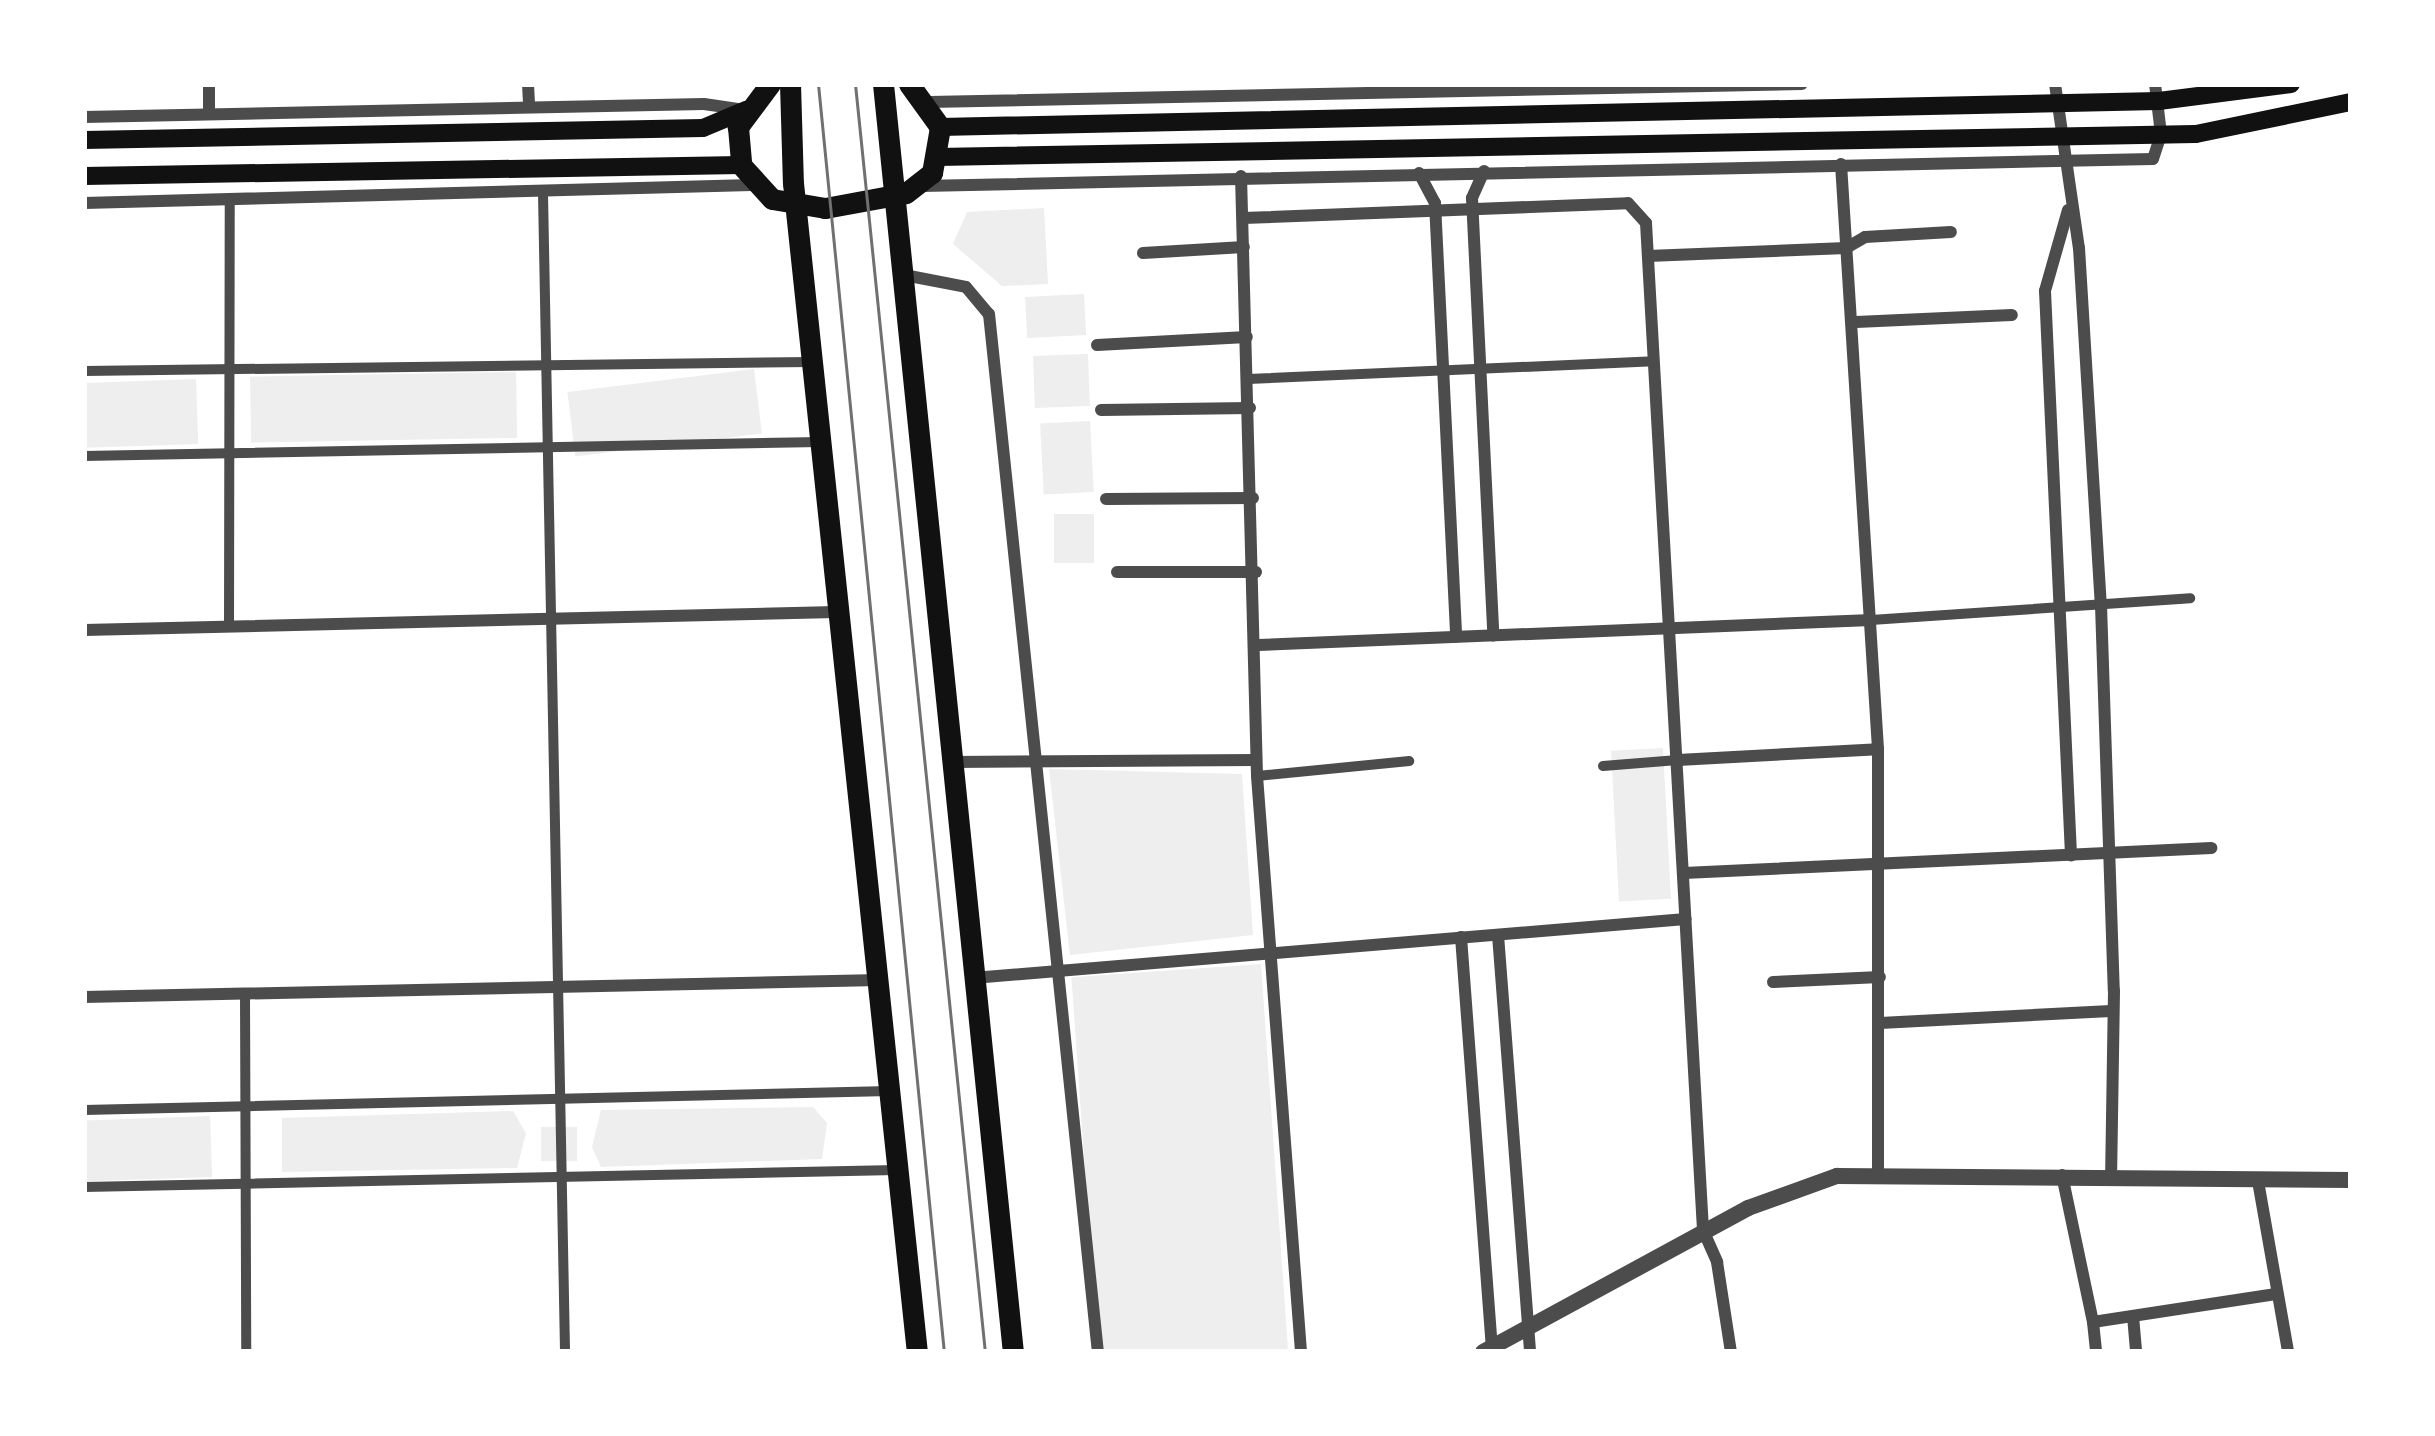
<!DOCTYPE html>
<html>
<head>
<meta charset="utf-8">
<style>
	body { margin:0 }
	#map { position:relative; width:2435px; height:1436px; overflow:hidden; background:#fff; font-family:Literata,serif }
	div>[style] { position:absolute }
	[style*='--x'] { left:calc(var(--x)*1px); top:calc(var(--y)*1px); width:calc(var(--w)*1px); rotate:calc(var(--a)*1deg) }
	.green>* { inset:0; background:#eee; transform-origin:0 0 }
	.pedestrian>* { height:10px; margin:-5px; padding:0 5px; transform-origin:5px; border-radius:5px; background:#4c4c4c }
	.minor>* { height:12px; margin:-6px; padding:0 6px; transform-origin:6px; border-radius:6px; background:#4c4c4c }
	.tertiary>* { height:16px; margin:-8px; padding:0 8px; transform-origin:8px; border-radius:8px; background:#4c4c4c }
	.secondary>* { height:18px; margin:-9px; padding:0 9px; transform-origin:9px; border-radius:9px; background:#111 }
	.primary>* { height:21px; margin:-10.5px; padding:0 10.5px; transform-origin:10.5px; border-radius:10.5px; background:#111 }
	.tram>* { height:3px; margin:-1.5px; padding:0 1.5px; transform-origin:1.5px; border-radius:1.5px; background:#707070 }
	span { translate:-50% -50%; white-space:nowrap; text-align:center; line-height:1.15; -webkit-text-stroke:9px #fff; paint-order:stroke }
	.frame { position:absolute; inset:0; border:87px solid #fff; pointer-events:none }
</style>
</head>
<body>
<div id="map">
	<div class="green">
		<div style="clip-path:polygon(1044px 208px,1048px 284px,1002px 286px,953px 244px,967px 212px)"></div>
		<div style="left:1084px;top:294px;width:41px;height:59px;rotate:87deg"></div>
		<div style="left:1088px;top:354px;width:52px;height:55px;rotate:88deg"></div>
		<div style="left:754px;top:369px;width:65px;height:188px;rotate:83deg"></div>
		<div style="left:516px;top:372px;width:66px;height:266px;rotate:89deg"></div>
		<div style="left:196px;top:379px;width:65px;height:112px;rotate:88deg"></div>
		<div style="left:1090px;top:421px;width:71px;height:50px;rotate:87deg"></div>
		<div style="left:1054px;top:514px;width:40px;height:49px"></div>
		<div style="left:1663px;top:748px;width:151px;height:52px;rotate:87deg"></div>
		<div style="clip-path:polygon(1049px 769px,1242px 774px,1253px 935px,1070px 955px)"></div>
		<div style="left:1261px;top:964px;width:389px;height:190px;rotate:86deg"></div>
		<div style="clip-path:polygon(813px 1107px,827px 1123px,822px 1159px,601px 1167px,592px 1147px,601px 1110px)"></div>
		<div style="clip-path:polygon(513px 1111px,526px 1133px,517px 1168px,282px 1172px,282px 1118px)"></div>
		<div style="left:210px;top:1116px;width:61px;height:126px;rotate:88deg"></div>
		<div style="left:541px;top:1127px;width:36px;height:34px"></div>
	</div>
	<div class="pedestrian">
		<div style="--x:543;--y:194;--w:1158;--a:88.91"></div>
		<div style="--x:84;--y:371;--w:727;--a:-0.71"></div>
		<div style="--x:1248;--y:379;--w:406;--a:-2.5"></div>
		<div style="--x:84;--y:456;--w:736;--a:-1.09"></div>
		<div style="--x:1871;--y:620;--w:320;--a:-3.9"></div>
		<div style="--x:229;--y:626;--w:426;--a:-89.9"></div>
		<div style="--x:1603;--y:766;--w:75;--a:-4.6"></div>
		<div style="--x:1257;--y:776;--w:153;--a:-5.6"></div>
		<div style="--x:245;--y:993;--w:359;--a:89.8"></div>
		<div style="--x:84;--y:1110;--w:806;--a:-1.35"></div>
		<div style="--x:84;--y:1187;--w:813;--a:-1.2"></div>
	</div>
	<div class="minor">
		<div style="--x:209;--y:84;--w:28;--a:90"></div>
		<div style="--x:528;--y:84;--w:22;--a:87"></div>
		<div style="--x:2055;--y:84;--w:166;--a:81.7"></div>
		<div style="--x:2079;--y:248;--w:358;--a:86.5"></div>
		<div style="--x:2101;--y:605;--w:386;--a:88.1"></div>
		<div style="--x:2114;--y:991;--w:184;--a:90.9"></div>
		<div style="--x:929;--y:102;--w:873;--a:-1.18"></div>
		<div style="--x:84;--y:117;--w:620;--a:-1.2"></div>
		<div style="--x:704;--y:104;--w:41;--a:8.3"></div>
		<div style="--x:1841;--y:164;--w:586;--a:86.38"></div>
		<div style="--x:1878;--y:749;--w:423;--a:90"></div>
		<div style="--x:1484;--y:171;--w:30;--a:114"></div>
		<div style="--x:1472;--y:198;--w:438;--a:87.2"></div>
		<div style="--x:1419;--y:173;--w:34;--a:62"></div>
		<div style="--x:1435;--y:203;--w:434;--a:87.2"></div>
		<div style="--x:1241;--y:176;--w:600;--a:88.47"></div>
		<div style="--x:1257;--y:776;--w:578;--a:85.63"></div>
		<div style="--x:922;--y:186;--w:1231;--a:-1.26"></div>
		<div style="--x:2153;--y:159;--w:26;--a:-72"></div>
		<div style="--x:2161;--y:134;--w:50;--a:-96.8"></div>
		<div style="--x:84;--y:203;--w:668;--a:-1.54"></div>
		<div style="--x:2068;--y:210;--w:84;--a:105.9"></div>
		<div style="--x:2045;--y:291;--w:565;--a:87.36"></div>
		<div style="--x:1243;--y:218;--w:385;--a:-2.2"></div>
		<div style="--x:1628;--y:203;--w:27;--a:48"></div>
		<div style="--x:1646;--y:223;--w:1009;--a:86.76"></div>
		<div style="--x:1703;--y:1230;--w:35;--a:66"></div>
		<div style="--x:1717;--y:1262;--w:91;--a:81.2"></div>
		<div style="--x:1143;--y:253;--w:101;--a:-3.4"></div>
		<div style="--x:1648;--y:256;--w:198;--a:-2.3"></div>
		<div style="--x:1846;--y:248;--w:22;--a:-30"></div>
		<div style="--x:1865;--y:237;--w:86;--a:-3.3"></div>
		<div style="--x:899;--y:274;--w:68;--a:11"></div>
		<div style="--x:966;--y:287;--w:35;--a:50"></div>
		<div style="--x:989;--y:314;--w:1044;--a:84.01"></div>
		<div style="--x:1856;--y:322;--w:156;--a:-2.6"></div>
		<div style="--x:1097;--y:345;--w:150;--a:-3.1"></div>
		<div style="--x:1101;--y:410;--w:149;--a:-0.8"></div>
		<div style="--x:1106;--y:499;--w:147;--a:-0.4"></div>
		<div style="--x:1117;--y:572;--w:139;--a:0"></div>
		<div style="--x:84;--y:630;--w:752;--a:-1.37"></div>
		<div style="--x:1258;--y:645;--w:614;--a:-2.34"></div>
		<div style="--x:1678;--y:760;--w:200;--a:-3.1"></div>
		<div style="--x:952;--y:762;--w:304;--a:-0.4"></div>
		<div style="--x:1684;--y:873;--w:528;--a:-2.72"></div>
		<div style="--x:1498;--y:935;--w:418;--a:85.6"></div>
		<div style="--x:1461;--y:937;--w:415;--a:85.7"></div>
		<div style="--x:973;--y:978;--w:715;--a:-4.73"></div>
		<div style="--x:1773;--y:982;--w:107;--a:-2.7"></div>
		<div style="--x:84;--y:997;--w:796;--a:-1.22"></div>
		<div style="--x:1880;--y:1023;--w:231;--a:-3"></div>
		<div style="--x:2062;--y:1175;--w:150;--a:78.1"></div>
		<div style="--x:2093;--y:1322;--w:185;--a:-8.7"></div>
		<div style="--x:2258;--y:1181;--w:174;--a:80"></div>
		<div style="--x:2133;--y:1316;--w:36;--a:85"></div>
		<div style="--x:2093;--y:1322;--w:30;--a:84"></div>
	</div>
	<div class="tertiary">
		<div style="--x:1483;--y:1352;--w:302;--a:-28.5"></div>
		<div style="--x:1748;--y:1208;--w:95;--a:-19.8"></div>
		<div style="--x:1837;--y:1176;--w:514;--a:0.45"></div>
	</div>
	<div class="secondary">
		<div style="--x:940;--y:127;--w:1219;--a:-1.22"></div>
		<div style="--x:2159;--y:101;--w:133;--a:-7.3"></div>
		<div style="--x:84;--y:140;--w:619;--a:-1.11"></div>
		<div style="--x:703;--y:128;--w:47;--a:-22.7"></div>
		<div style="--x:938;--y:157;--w:1258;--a:-1.05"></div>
		<div style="--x:2196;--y:134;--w:158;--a:-11.7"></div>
		<div style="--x:84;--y:176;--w:657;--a:-0.96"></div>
	</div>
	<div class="primary">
		<div style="--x:770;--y:84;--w:54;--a:126.7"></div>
		<div style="--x:738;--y:127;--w:38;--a:85"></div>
		<div style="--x:741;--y:165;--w:46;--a:47.6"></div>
		<div style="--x:772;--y:199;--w:54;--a:9.6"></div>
		<div style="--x:825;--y:208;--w:82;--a:-10.5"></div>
		<div style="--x:906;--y:193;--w:33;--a:-38"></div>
		<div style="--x:932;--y:173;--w:47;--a:-80.1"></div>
		<div style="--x:940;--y:127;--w:53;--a:-125.8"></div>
		<div style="--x:790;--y:84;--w:99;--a:88.3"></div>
		<div style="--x:793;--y:183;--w:1176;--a:83.95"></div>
		<div style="--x:883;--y:84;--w:1275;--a:84.15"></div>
	</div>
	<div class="tram">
		<div style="--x:818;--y:84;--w:1274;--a:84.33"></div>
		<div style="--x:855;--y:84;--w:1275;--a:84.15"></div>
	</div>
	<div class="frame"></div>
</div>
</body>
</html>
